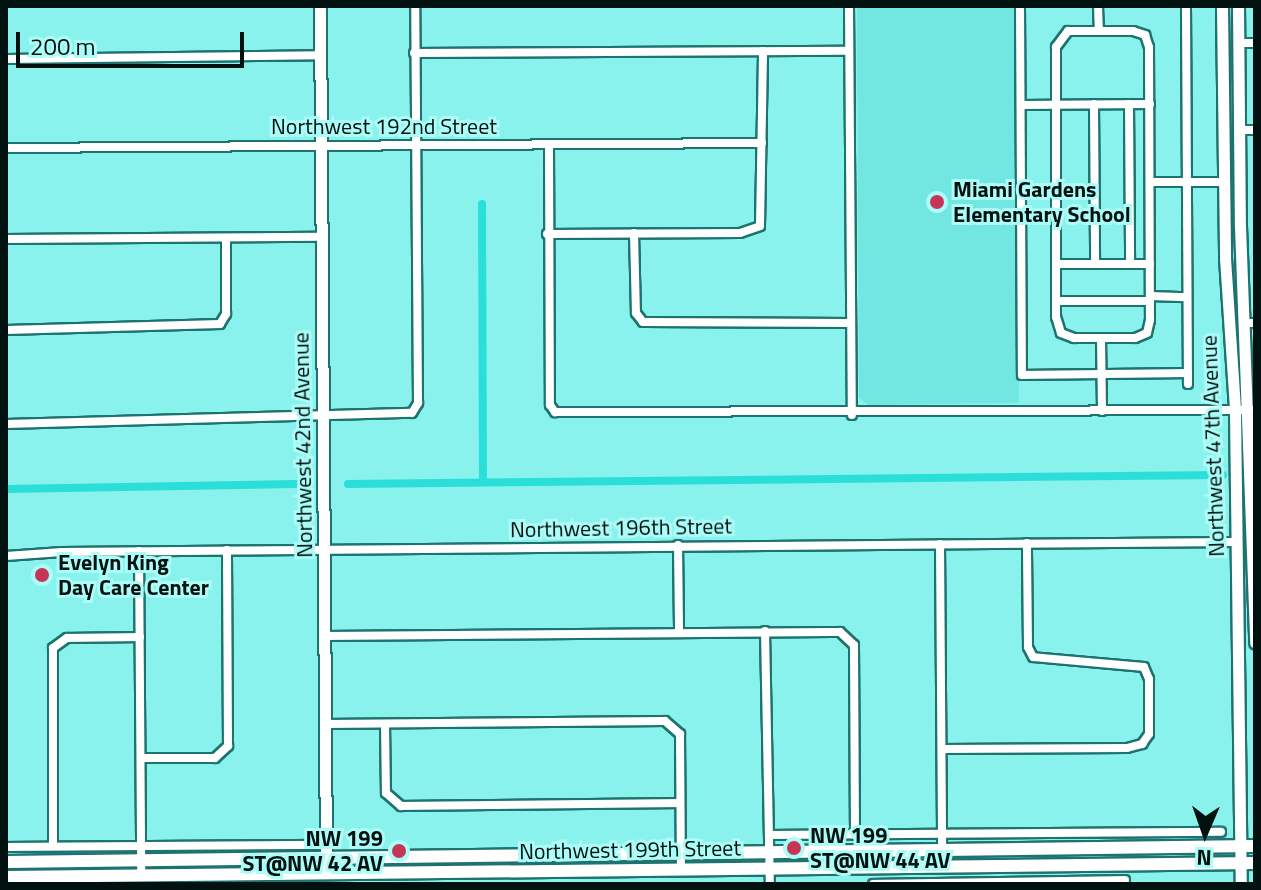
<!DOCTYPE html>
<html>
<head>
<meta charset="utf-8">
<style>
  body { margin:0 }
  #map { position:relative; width:1261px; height:890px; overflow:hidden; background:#8af2ed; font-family:"Titillium Web",sans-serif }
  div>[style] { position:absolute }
  .built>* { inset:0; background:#72e7e1 }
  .canal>* { height:8px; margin:-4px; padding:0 4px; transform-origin:4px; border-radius:4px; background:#2adfd9 }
  .roads { filter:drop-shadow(2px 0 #1d736f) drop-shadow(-2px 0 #1d736f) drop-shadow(0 2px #1d736f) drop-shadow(0 -2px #1d736f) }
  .street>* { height:8px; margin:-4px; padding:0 4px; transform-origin:4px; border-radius:4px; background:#fff }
  .secondary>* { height:11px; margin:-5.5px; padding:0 5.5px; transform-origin:5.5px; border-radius:5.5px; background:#fff }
  .primary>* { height:12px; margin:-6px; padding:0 6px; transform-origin:6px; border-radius:6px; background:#fff }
  .dots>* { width:22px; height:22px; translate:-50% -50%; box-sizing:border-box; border:4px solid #acfcf7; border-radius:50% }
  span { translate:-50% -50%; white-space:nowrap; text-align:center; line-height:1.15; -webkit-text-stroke:6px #acfcf7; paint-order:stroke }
  .street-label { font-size:22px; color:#001110 }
  .poi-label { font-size:22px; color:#001110; font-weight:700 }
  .left { translate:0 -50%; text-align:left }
  .right { translate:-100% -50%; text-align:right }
  .frame { position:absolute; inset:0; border:8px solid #001110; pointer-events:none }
  .north { position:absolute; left:1165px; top:794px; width:80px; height:80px; -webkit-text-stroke:6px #acfcf7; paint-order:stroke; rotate:182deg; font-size:22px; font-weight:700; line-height:32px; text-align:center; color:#001110 }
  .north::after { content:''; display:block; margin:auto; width:28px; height:36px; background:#001110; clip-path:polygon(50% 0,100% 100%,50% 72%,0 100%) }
  .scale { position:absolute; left:16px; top:32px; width:228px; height:36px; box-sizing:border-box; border:4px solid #001110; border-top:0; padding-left:10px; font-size:24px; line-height:28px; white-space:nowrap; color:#001110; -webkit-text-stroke:6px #acfcf7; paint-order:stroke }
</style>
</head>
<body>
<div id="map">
  <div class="built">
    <div style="clip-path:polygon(857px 6px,1015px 6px,1019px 403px,868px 405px,859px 398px)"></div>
  </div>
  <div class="canal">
    <div style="left:482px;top:204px;width:278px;rotate:89.8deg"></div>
    <div style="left:348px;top:484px;width:875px;rotate:-0.59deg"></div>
    <div style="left:6px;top:489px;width:290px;rotate:-1deg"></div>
  </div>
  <div class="roads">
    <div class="street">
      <div style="left:849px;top:6px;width:409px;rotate:89.6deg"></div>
      <div style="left:1020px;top:6px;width:369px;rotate:89.7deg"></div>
      <div style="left:1022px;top:375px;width:166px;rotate:-0.7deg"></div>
      <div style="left:1098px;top:6px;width:25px;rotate:88deg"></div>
      <div style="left:1186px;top:6px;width:378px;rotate:89.7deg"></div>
      <div style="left:1068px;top:31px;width:65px"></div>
      <div style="left:1133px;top:31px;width:13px;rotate:18deg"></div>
      <div style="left:1145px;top:35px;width:13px;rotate:72deg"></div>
      <div style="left:1149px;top:47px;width:273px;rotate:89.8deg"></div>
      <div style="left:1150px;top:320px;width:13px;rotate:103deg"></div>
      <div style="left:1147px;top:333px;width:13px;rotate:157deg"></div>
      <div style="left:1135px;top:338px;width:61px;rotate:180deg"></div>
      <div style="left:1074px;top:338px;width:14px;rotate:-159deg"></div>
      <div style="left:1061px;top:333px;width:17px;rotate:-107deg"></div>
      <div style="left:1056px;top:317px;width:270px;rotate:-90deg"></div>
      <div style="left:1056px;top:47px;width:20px;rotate:-53deg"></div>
      <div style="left:1238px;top:43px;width:17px"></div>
      <div style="left:414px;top:53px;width:435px;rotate:-0.3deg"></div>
      <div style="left:6px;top:59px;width:314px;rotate:-0.7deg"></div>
      <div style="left:1094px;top:104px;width:160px;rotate:89.6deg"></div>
      <div style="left:1129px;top:104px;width:160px;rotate:89.6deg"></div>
      <div style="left:1021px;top:105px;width:129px;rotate:-0.4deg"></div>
      <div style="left:1239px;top:130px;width:16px"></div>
      <div style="left:549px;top:145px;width:260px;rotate:89.8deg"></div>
      <div style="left:550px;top:405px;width:9px;rotate:54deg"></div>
      <div style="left:555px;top:412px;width:700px;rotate:-0.16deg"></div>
      <div style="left:6px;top:148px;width:756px;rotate:-0.38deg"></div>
      <div style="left:1150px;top:182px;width:73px"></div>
      <div style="left:634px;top:233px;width:80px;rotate:88.6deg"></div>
      <div style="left:636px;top:313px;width:11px;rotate:52deg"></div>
      <div style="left:643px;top:322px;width:207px;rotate:0.3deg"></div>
      <div style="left:547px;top:234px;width:193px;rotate:-0.3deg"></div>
      <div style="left:740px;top:233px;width:21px;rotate:-19deg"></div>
      <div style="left:760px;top:226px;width:175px;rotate:-89deg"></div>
      <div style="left:6px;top:239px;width:315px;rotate:-0.4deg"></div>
      <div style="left:1058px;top:264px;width:92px"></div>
      <div style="left:1150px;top:296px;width:37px;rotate:2deg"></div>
      <div style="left:1056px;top:301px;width:94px"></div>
      <div style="left:1245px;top:323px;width:10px"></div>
      <div style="left:6px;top:330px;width:214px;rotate:-1.6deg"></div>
      <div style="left:220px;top:324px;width:12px;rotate:-59deg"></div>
      <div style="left:226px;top:314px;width:76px;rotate:-90deg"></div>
      <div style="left:1101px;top:338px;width:73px;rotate:89.2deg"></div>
      <div style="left:6px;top:424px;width:406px;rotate:-1.6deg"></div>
      <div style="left:412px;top:413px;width:12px;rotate:-59deg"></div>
      <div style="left:418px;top:403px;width:397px;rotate:-90.4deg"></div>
      <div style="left:940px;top:544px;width:323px;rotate:89.6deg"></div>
      <div style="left:678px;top:545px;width:87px;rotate:89.3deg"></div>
      <div style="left:139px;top:551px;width:325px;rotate:89.6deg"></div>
      <div style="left:6px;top:556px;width:56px;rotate:-4.1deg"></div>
      <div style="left:62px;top:552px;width:1174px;rotate:-0.49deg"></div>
      <div style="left:765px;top:631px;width:253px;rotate:88.9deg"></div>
      <div style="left:324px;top:636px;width:516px;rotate:-0.44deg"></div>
      <div style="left:840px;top:632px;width:19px;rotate:43deg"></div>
      <div style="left:854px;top:645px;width:190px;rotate:89.7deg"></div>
      <div style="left:325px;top:724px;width:340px;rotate:-0.5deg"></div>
      <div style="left:665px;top:721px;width:20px;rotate:41deg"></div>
      <div style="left:680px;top:734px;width:135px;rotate:89.6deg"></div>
      <div style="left:385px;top:724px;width:69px;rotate:89.2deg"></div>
      <div style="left:386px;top:793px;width:20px;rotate:41deg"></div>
      <div style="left:401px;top:806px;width:279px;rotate:-0.6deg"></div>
      <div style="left:942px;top:749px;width:185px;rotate:-0.3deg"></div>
      <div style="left:1127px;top:748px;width:16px;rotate:-15deg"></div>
      <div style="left:1142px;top:744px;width:12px;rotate:-55deg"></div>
      <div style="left:1149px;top:734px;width:55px;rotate:-90deg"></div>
      <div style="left:1149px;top:679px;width:13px;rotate:-113deg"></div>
      <div style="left:1144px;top:667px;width:111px;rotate:-174.9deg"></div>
      <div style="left:1033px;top:657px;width:11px;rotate:-117deg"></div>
      <div style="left:1028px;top:647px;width:104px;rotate:-90.6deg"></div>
      <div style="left:141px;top:758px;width:74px"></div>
      <div style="left:215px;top:758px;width:18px;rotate:-43deg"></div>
      <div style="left:228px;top:746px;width:196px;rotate:-90.3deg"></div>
      <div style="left:769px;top:835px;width:452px;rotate:-0.4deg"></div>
      <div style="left:53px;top:846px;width:198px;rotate:-90deg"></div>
      <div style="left:53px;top:648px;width:17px;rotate:-36deg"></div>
      <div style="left:67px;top:638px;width:73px;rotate:-0.8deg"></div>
      <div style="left:6px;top:847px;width:321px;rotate:-0.4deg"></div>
      <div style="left:873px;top:884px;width:252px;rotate:-0.9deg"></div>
    </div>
    <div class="secondary">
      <div style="left:320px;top:6px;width:867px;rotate:89.6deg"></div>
      <div style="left:1222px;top:6px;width:252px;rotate:89.3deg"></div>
      <div style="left:1225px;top:258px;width:152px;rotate:86.2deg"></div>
      <div style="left:1235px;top:410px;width:474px;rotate:89.3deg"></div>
      <div style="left:1238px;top:6px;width:220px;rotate:89.5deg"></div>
      <div style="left:1240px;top:226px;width:417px;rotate:87.9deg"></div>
    </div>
    <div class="primary">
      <div style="left:6px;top:862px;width:1249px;rotate:-0.73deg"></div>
      <div style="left:6px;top:877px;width:1249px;rotate:-0.64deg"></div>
    </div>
  </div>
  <div class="dots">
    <div style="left:937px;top:202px;background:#c53558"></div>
    <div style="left:42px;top:575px;background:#c53558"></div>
    <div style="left:794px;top:848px;background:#c53558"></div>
    <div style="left:399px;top:851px;background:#c53558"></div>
  </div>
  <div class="street-label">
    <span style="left:384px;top:127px">Northwest 192nd Street</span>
    <span style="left:303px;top:445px;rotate:-91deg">Northwest 42nd Avenue</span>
    <span style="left:1213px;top:446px;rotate:-92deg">Northwest 47th Avenue</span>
    <span style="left:621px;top:528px;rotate:-1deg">Northwest 196th Street</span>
    <span style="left:630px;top:850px;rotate:-1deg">Northwest 199th Street</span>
  </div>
  <div class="poi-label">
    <span class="left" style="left:953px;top:202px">Miami Gardens<br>Elementary School</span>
    <span class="left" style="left:58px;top:575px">Evelyn King<br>Day Care Center</span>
    <span class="left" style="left:810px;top:848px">NW 199<br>ST@NW 44 AV</span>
    <span class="right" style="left:383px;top:851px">NW 199<br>ST@NW 42 AV</span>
  </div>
  <div class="frame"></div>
  <div class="north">N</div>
  <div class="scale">200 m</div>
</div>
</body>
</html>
